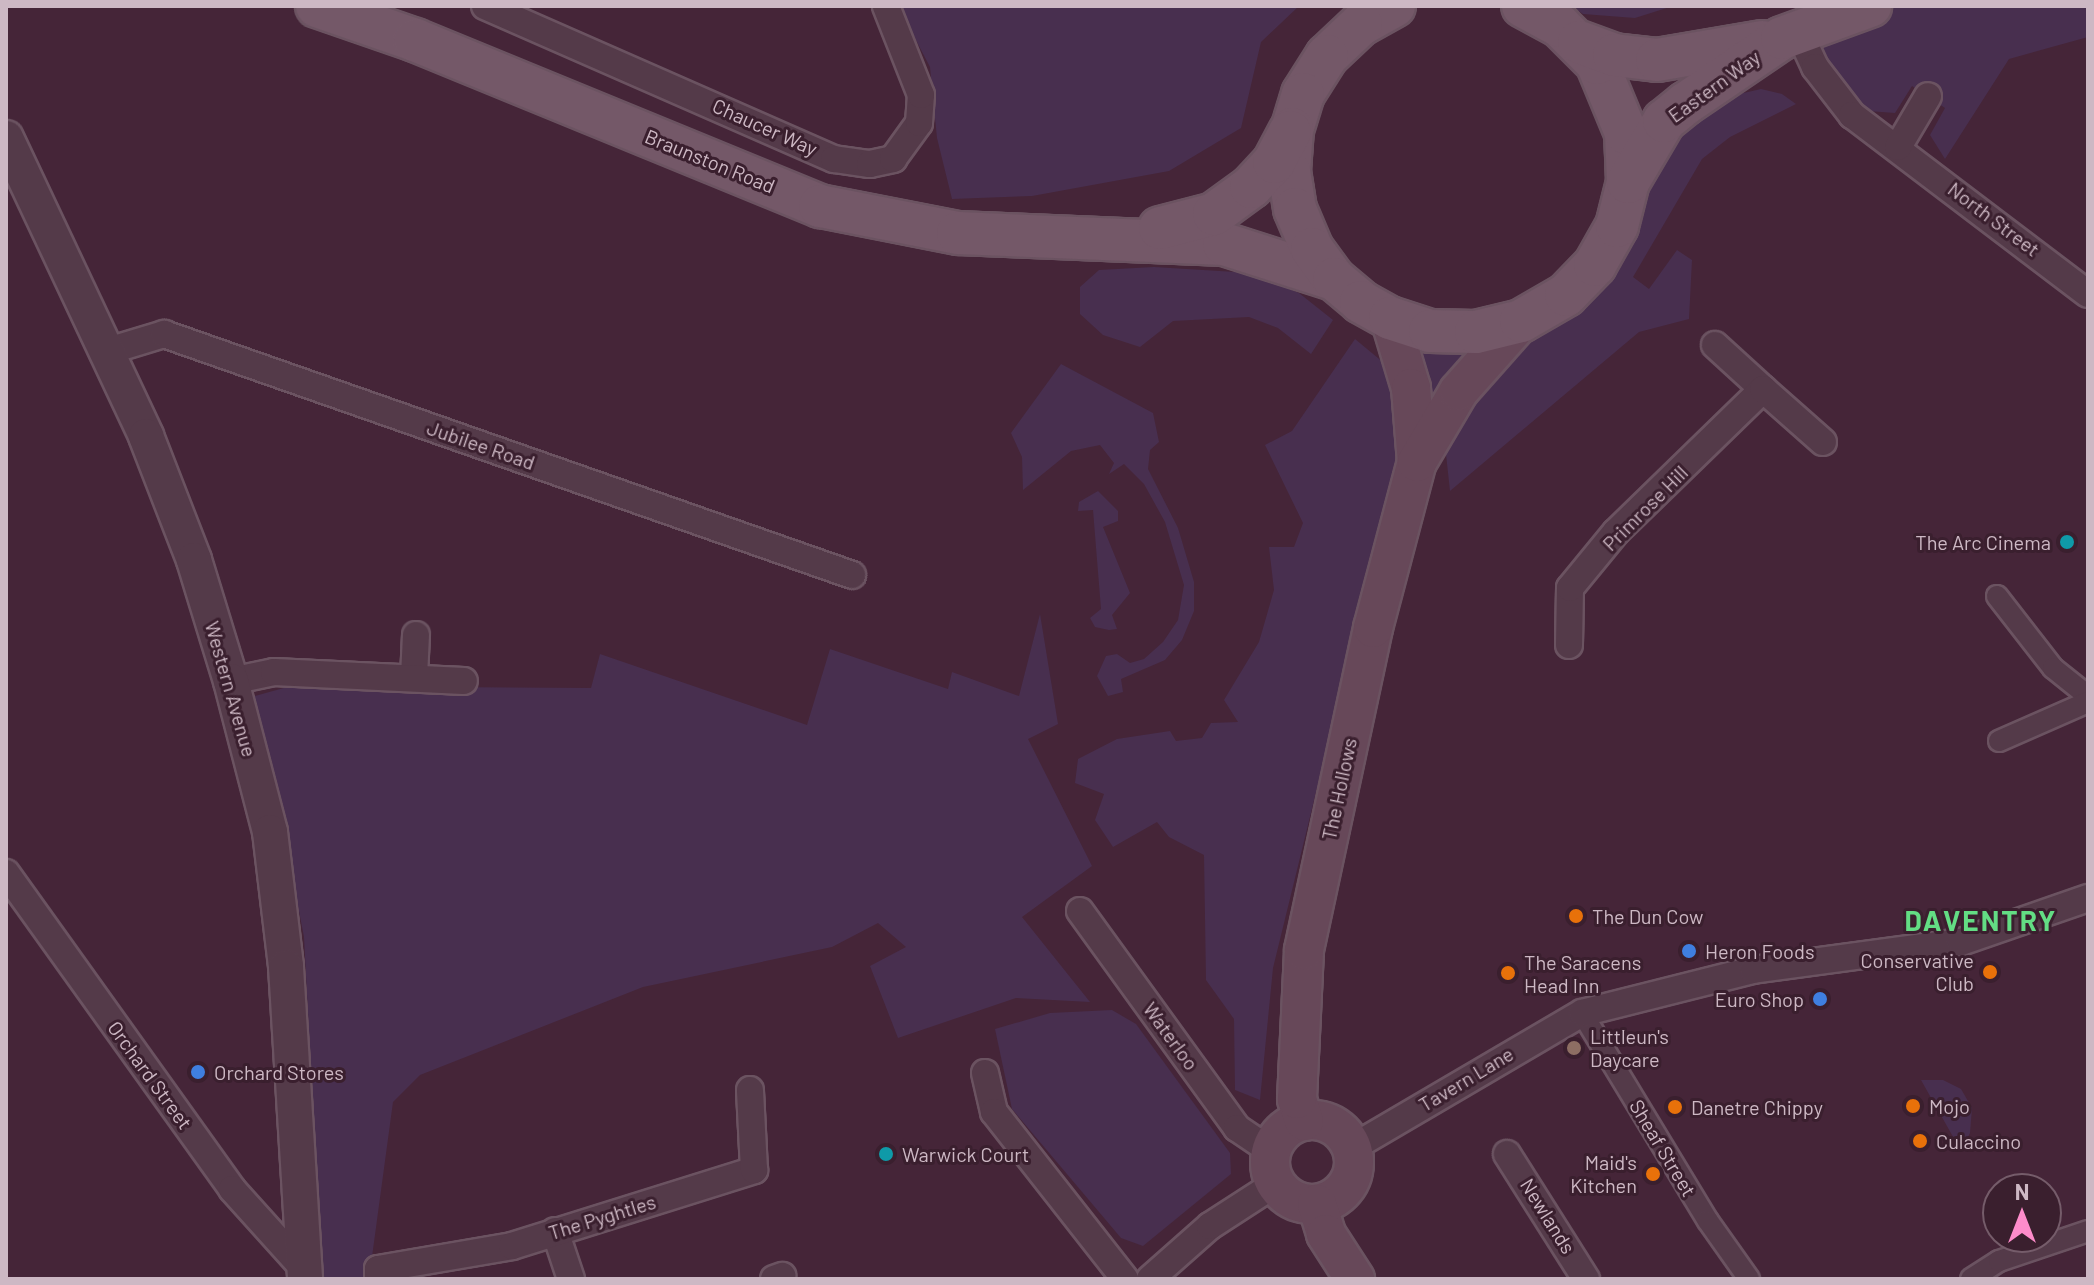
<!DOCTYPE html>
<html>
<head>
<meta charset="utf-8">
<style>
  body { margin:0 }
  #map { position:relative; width:2094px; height:1285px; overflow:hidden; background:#452538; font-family:Barlow,sans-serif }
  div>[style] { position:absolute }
  .green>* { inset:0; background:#482f4f }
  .roads { filter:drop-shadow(2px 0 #6b5361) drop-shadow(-2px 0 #6b5361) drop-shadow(0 2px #6b5361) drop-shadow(0 -2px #6b5361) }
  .pedestrian>* { height:20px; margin:-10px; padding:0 10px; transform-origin:10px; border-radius:10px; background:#543a49 }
  .minor>* { height:26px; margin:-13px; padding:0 13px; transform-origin:13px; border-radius:13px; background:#543a49 }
  .tertiary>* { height:34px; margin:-17px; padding:0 17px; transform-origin:17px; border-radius:17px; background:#543a49 }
  .secondary>* { height:38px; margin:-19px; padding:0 19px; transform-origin:19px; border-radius:19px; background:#674859 }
  .secondary>.ring { margin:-19px; padding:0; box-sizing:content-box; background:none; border:38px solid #674859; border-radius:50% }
  .primary>* { height:42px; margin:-21px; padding:0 21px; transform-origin:21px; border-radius:21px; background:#745868 }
  .dots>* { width:22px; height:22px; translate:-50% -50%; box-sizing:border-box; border:4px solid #3a1f2e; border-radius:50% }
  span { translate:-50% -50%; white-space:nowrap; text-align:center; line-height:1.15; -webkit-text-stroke:6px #3a1f2e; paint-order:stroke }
  .street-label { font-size:20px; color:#cdb8c4 }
  .poi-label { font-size:20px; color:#cdb8c4 }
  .right { translate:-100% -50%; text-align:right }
  .left { translate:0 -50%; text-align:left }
  .district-label { font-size:28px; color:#63dd84; font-weight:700; letter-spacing:2px }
  .frame { position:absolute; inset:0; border:8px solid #cdb8c4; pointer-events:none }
  .north { position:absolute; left:1982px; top:1173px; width:80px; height:80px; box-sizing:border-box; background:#3a1f2e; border:2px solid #755c6a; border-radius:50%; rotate:0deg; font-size:22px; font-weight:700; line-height:32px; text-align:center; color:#cdb8c4 }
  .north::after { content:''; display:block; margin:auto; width:28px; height:36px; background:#fe8ccb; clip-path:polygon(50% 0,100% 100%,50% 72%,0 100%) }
</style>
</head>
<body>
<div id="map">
  <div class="green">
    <div style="clip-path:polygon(898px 6px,1299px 6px,1261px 42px,1241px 128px,1169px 171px,1032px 196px,952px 199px,937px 138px,930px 67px)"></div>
    <div style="clip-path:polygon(1571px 6px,1673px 6px,1635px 18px,1583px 14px)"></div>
    <div style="clip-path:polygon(1897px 6px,2088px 6px,2088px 37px,2009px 59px,1945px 159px,1930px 135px,1945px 108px,1912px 86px,1895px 113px,1868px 111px,1821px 55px,1824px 38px,1839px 25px)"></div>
    <div style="clip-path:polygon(1761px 89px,1782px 94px,1796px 104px,1730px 137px,1702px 159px,1633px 277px,1649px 289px,1677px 250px,1692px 260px,1689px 319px,1639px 332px,1450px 491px,1446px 454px,1465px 416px,1540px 328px,1660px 140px,1726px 97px)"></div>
    <div style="clip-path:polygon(1154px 267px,1252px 273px,1299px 293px,1333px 320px,1311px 354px,1278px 328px,1249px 317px,1173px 321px,1140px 347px,1103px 335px,1080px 314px,1080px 287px,1099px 270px)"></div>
    <div style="clip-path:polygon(1355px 339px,1384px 363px,1396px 398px,1400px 449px,1273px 968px,1260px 1100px,1235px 1090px,1234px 1019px,1206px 980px,1204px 855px,1169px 837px,1157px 822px,1113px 847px,1095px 820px,1104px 794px,1075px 783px,1078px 759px,1117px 739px,1170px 731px,1176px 741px,1202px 738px,1211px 723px,1238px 722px,1224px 700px,1259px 642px,1274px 590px,1269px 547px,1294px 547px,1303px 523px,1265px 445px,1292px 431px)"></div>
    <div style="clip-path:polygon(1413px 342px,1477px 345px,1430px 408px,1424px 361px)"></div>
    <div style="clip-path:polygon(1061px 364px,1153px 413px,1159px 442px,1150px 450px,1148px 469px,1178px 528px,1194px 582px,1194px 611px,1182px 640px,1165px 660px,1121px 679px,1123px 692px,1108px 696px,1097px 676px,1106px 656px,1117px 654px,1130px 663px,1144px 659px,1163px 642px,1178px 620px,1184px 585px,1165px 522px,1144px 484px,1124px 464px,1109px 474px,1114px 463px,1100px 445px,1071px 451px,1023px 490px,1022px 457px,1011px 433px)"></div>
    <div style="clip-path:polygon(1098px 491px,1118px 511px,1118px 521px,1103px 527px,1130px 593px,1112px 615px,1117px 629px,1109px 630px,1095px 627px,1090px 618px,1101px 609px,1093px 510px,1078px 511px,1079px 502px)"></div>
    <div style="clip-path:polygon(1040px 614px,1058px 724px,1028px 739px,1092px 866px,1022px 917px,1090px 1002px,1016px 998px,898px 1038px,870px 966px,906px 947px,878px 923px,832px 947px,643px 987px,420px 1075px,393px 1102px,369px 1279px,322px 1279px,304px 937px,283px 828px,244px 699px,291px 686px,591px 688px,600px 654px,807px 725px,830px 649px,948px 689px,952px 672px,1019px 696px)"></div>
    <div style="clip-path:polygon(1112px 1010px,1136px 1024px,1230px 1153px,1231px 1174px,1143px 1246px,1121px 1238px,1012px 1109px,995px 1029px,1050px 1013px)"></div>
    <div style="clip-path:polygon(1921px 1080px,1943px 1080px,1961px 1089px,1972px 1108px,1970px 1133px,1961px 1151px)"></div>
  </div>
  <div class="roads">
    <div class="pedestrian">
      <div style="left:1997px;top:596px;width:91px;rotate:52.1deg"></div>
      <div style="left:2053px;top:668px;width:45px;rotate:38.7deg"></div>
      <div style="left:1999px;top:741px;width:97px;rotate:-23.7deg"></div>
      <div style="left:1582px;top:1013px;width:243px;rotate:58.8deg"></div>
      <div style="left:1708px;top:1221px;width:71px;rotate:54.7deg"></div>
      <div style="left:1971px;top:1279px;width:33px;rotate:-33deg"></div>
      <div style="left:1999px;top:1261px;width:94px;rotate:-18.6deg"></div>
    </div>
    <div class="minor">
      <div style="left:485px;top:6px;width:381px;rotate:23.7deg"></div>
      <div style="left:834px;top:159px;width:36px;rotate:8deg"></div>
      <div style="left:870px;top:164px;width:24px;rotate:-12deg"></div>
      <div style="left:893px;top:159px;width:44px;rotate:-54.2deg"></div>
      <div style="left:919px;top:123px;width:28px;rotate:-86deg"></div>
      <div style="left:921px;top:95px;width:96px;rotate:-111.5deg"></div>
      <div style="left:1798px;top:30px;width:41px;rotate:65.3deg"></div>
      <div style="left:1815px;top:67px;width:61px;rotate:52.4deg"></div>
      <div style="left:1852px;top:115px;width:296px;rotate:37.2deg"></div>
      <div style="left:1898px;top:147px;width:59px;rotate:-59.5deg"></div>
      <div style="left:1715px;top:345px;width:65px;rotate:42.5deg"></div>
      <div style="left:108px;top:351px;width:59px;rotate:-16.9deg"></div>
      <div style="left:164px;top:334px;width:729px;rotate:19.3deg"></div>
      <div style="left:1569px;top:645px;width:57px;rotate:-89deg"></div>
      <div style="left:1570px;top:588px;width:72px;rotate:-50.6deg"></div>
      <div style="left:1616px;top:532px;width:205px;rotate:-44.2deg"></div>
      <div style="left:1763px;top:389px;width:80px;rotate:41.5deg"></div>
      <div style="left:414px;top:677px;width:42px;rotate:-87.3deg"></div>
      <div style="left:231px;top:681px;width:44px;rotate:-11.8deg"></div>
      <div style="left:274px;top:672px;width:190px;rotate:2.7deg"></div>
      <div style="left:6px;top:873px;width:388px;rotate:54.4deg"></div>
      <div style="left:232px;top:1189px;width:108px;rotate:48deg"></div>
      <div style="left:1080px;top:911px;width:268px;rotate:54.1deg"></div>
      <div style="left:1237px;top:1128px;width:41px;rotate:34.1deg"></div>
      <div style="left:985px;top:1073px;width:40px;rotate:77deg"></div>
      <div style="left:994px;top:1112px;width:212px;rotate:51.9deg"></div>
      <div style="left:1352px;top:1148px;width:267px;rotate:-30.4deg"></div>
      <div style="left:1582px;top:1013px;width:176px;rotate:-14.1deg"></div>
      <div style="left:1753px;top:970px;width:210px;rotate:-7.7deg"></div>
      <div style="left:1961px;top:942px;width:134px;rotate:-19.1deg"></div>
      <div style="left:1507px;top:1154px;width:148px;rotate:57.7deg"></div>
      <div style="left:555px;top:1231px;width:51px;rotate:71.6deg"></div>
      <div style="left:378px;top:1279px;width:10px;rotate:-90deg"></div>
      <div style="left:378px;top:1269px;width:136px;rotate:-9.7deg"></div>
      <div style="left:512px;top:1246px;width:254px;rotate:-17.4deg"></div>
      <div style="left:754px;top:1170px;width:80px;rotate:-92.9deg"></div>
      <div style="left:774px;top:1279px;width:9px;rotate:-21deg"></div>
      <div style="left:1150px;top:1279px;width:80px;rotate:-41.5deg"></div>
      <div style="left:1210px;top:1226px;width:77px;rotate:-32.9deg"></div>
    </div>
    <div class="tertiary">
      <div style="left:6px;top:138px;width:329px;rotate:64.8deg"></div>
      <div style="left:146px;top:436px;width:133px;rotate:68.8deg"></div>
      <div style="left:194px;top:560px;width:127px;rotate:73deg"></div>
      <div style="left:231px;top:681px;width:156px;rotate:75.5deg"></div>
      <div style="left:270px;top:832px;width:136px;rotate:83.2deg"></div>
      <div style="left:286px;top:967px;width:313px;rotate:86.5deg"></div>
    </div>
    <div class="secondary">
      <div style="left:1390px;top:318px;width:73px;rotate:73.3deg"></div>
      <div style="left:1411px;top:388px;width:74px;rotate:85.4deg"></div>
      <div class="ring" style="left:1270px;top:1120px;width:46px;height:46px"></div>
      <div style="left:1304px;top:1121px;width:23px;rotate:-108deg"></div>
      <div style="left:1297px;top:1099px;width:149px;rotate:-87.3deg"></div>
      <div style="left:1304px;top:950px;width:329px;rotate:-77.9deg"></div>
      <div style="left:1373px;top:628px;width:172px;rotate:-75.2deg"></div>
      <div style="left:1417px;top:462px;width:82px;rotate:-59.4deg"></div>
      <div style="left:1459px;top:391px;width:94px;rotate:-48.5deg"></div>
      <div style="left:1317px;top:1204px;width:31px;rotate:73deg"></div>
      <div style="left:1326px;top:1234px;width:54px;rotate:57.2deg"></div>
    </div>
    <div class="primary">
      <div style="left:317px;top:6px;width:104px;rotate:19.1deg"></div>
      <div style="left:415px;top:40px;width:438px;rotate:22.3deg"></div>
      <div style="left:820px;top:206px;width:141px;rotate:11.1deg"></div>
      <div style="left:958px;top:233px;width:266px;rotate:2.4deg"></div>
      <div style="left:1224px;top:244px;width:115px;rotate:17.7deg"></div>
      <div style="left:1394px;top:6px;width:38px;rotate:151deg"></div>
      <div style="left:1361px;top:24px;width:47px;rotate:136.7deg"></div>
      <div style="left:1327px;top:56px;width:45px;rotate:122.3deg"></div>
      <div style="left:1303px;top:94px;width:37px;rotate:107deg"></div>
      <div style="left:1292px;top:129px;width:42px;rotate:94.1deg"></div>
      <div style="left:1289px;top:171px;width:38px;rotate:81deg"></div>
      <div style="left:1295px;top:209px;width:43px;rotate:67deg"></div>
      <div style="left:1312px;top:249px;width:37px;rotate:54deg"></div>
      <div style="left:1334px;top:279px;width:35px;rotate:40deg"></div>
      <div style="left:1361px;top:302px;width:33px;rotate:29deg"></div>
      <div style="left:1390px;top:318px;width:42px;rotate:18deg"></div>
      <div style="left:1430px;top:331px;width:46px;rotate:1.2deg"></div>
      <div style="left:1476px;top:332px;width:46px;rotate:-13.7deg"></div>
      <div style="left:1521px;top:321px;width:52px;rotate:-30deg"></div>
      <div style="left:1566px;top:295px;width:42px;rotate:-46deg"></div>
      <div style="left:1595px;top:265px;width:45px;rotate:-60.6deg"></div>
      <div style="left:1617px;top:226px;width:45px;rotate:-76deg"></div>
      <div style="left:1628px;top:182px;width:49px;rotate:-92.3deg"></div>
      <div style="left:1626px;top:133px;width:76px;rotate:-112.5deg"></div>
      <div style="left:1597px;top:63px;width:52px;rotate:-135deg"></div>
      <div style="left:1560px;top:26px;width:42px;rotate:-151.6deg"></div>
      <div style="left:1579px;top:42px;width:37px;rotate:20deg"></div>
      <div style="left:1614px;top:55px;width:43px;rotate:6.6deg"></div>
      <div style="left:1657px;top:60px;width:107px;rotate:-9.7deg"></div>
      <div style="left:1628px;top:182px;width:71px;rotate:-59.5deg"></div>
      <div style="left:1664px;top:121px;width:27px;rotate:-39deg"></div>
      <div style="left:1685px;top:104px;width:117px;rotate:-34.2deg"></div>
      <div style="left:1782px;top:38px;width:94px;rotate:-20deg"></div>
      <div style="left:1160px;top:228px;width:56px;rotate:-14.5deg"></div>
      <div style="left:1214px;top:214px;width:46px;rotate:-36.1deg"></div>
      <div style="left:1251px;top:187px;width:34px;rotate:-47deg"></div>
      <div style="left:1274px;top:162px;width:34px;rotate:-62deg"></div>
    </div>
  </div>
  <div class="dots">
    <div style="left:2067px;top:542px;background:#0f9aa8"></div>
    <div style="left:1576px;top:916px;background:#e8710a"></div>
    <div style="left:1689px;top:951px;background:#3f7fe0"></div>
    <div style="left:1990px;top:972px;background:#e8710a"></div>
    <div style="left:1508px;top:973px;background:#e8710a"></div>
    <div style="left:1820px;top:999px;background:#3f7fe0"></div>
    <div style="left:1574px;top:1048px;background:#8d6e63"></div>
    <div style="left:198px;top:1072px;background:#3f7fe0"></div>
    <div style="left:1913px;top:1106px;background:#e8710a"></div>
    <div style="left:1675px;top:1107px;background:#e8710a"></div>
    <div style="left:1920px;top:1141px;background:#e8710a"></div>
    <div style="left:886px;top:1154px;background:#0f9aa8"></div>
    <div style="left:1653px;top:1174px;background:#e8710a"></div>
  </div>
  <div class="street-label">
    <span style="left:1714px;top:86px;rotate:-36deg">Eastern Way</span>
    <span style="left:765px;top:127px;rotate:24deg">Chaucer Way</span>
    <span style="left:710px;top:161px;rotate:22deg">Braunston Road</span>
    <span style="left:1994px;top:219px;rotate:37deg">North Street</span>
    <span style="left:481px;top:445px;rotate:19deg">Jubilee Road</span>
    <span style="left:1645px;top:508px;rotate:-45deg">Primrose Hill</span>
    <span style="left:231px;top:689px;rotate:74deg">Western Avenue</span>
    <span style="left:1339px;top:789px;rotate:-78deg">The Hollows</span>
    <span style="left:1171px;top:1036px;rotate:54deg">Waterloo</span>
    <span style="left:150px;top:1075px;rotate:54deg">Orchard Street</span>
    <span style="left:1466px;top:1079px;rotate:-31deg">Tavern Lane</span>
    <span style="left:1663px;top:1148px;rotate:59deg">Sheaf Street</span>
    <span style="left:1548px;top:1216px;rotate:58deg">Newlands</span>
    <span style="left:602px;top:1217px;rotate:-17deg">The Pyghtles</span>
  </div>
  <div class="poi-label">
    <span class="right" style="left:2051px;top:542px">The Arc Cinema</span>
    <span class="left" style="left:1592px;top:916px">The Dun Cow</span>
    <span class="left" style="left:1705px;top:951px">Heron Foods</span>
    <span class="right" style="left:1974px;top:972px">Conservative<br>Club</span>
    <span class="left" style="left:1524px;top:974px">The Saracens<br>Head Inn</span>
    <span class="right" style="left:1804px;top:999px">Euro Shop</span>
    <span class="left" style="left:1590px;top:1048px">Littleun's<br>Daycare</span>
    <span class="left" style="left:214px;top:1072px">Orchard Stores</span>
    <span class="left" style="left:1929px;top:1106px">Mojo</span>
    <span class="left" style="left:1691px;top:1107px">Danetre Chippy</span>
    <span class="left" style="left:1936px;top:1141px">Culaccino</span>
    <span class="left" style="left:902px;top:1154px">Warwick Court</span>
    <span class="right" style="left:1637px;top:1174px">Maid's<br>Kitchen</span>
  </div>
  <div class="district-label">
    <span style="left:1981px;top:920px">DAVENTRY</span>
  </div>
  <div class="frame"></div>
  <div class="north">N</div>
</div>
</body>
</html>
